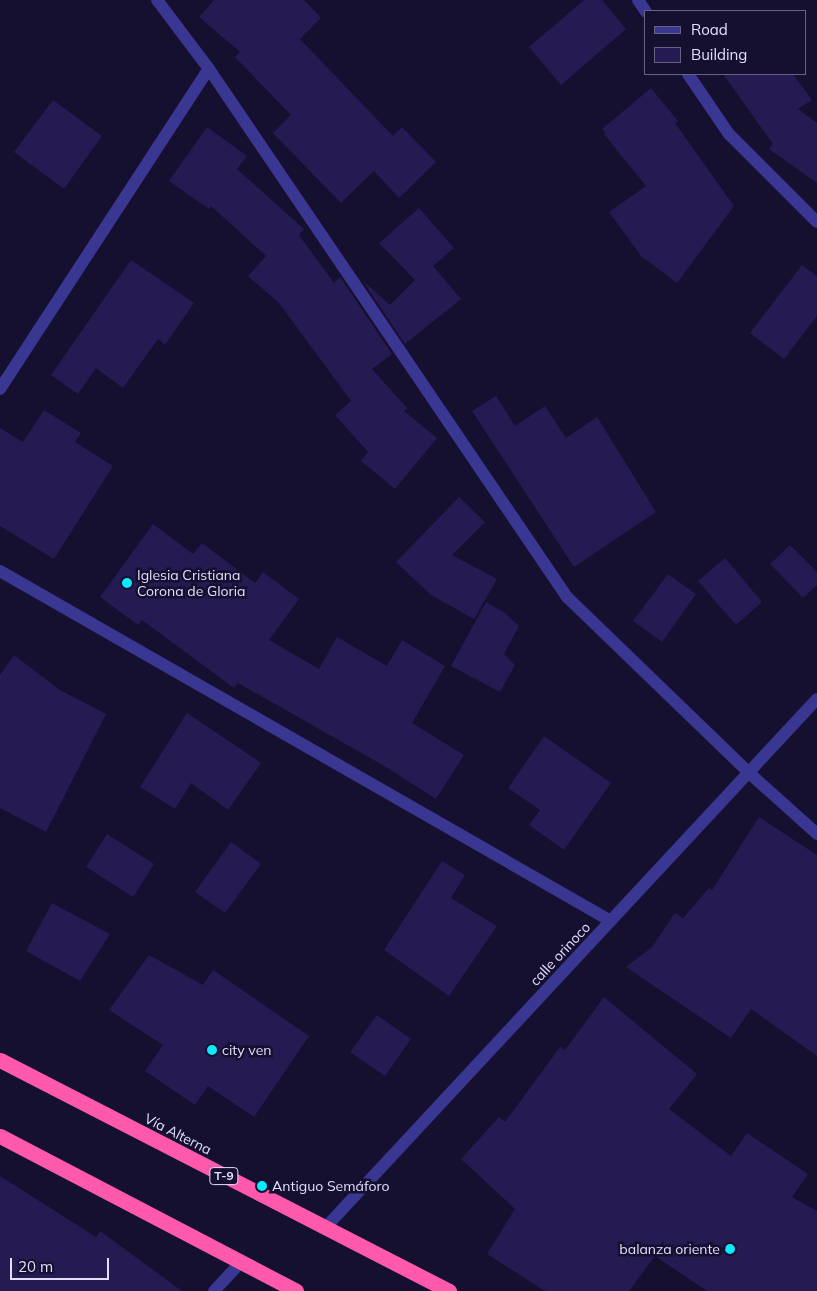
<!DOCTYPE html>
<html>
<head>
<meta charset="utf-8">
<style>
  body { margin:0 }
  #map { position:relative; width:817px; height:1291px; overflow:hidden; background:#15102f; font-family:Mulish,sans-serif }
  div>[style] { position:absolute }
  .building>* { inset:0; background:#251a52 }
  .street>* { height:12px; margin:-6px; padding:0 6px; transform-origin:6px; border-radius:6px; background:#3a3792 }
  .highway>* { height:15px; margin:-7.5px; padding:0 7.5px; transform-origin:7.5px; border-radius:7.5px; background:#ff59ab }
  .dots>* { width:14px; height:14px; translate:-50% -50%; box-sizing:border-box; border:2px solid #15102f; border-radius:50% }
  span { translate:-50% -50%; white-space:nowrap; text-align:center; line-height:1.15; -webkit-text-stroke:5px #15102f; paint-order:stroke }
  .shield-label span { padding:1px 4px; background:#15102f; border:1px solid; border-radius:4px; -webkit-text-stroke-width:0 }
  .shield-label { font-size:12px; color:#e1deff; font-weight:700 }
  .poi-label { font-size:14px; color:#e1deff }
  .left { translate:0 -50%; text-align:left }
  .right { translate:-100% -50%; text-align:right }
  .street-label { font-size:14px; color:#e1deff }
  .legend { position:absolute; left:644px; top:10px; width:162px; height:65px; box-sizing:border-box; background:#15102f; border:1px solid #676282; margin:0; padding:6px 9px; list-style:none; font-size:15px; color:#e1deff }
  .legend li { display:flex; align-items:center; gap:10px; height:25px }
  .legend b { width:25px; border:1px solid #676282 }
  .scale { position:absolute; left:10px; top:1258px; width:99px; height:22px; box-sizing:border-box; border:2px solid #e1deff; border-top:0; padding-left:6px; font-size:15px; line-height:18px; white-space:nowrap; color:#e1deff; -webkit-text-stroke:4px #15102f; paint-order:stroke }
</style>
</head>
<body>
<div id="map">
  <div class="building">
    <div style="clip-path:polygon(214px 0,304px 0,321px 18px,300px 39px,393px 136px,402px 127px,436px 162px,399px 198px,374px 171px,341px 203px,273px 133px,291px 115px,235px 57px,240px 52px,199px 17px)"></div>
    <div style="clip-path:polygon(584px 0,602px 0,626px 29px,561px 85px,529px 47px)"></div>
    <div style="clip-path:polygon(723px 74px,793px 74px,812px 100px,798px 109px,817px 123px,817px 183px,769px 149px,773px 144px)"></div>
    <div style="clip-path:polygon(651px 88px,678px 121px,675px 123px,734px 206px,677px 283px,641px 256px,609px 212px,646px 186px,604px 134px,605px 132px,602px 129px)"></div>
    <div style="clip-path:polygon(53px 100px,102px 136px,64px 189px,14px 152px)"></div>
    <div style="clip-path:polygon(207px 127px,247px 156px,237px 169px,304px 229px,299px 235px,334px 283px,340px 277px,392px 354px,372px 369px,407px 408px,404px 411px,437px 438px,395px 489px,361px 461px,368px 452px,335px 415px,351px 401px,279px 303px,248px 276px,266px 256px,211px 206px,209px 209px,169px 181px)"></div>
    <div style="clip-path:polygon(419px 208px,454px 248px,433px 266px,461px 299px,405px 344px,362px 280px,390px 305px,415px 280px,379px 243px)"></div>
    <div style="clip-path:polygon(131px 260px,194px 303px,165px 345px,158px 339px,123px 388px,96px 368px,78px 394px,51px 375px)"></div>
    <div style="clip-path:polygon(802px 265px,817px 276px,817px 316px,784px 359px,750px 333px)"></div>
    <div style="clip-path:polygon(496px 396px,515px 426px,545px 406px,566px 438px,597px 417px,656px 512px,574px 567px,472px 411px)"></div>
    <div style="clip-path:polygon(44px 410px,81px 433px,75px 442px,113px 466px,54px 559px,0 526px,0 428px,23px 442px)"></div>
    <div style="clip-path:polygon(459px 497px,485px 522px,452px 555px,497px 579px,474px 619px,431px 595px,396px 562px)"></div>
    <div style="clip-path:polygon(153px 524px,193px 554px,202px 543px,255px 583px,263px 572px,299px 599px,269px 640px,319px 669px,337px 637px,387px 666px,402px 640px,445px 666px,412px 723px,464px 755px,436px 799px,386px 767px,238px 683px,234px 688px,142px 620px,138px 625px,100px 597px)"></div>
    <div style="clip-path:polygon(790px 545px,817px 572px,817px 585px,803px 598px,770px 564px)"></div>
    <div style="clip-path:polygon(725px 558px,762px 602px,736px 625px,698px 581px)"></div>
    <div style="clip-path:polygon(668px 574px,696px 594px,662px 642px,633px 621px)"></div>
    <div style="clip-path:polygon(486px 602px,505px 613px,519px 626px,504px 654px,515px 665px,500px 692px,451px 666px)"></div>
    <div style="clip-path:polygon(14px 655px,60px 690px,106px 714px,46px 832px,0 808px,0 675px)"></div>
    <div style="clip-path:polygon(187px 713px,261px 763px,228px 810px,191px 783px,175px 809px,140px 787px)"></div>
    <div style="clip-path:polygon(544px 736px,611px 783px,564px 850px,529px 825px,540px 810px,508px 788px)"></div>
    <div style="clip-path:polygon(759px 817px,817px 855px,817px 1056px,751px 1009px,731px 1038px,626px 967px,652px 947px,675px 913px,683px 918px,709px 888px,712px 890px)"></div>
    <div style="clip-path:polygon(107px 834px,154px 864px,133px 897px,86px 867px)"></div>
    <div style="clip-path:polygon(231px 842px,261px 864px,225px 913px,195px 892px)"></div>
    <div style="clip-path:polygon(442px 861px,465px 875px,451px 898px,497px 926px,449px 996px,384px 950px)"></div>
    <div style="clip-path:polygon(52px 903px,110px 934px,80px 981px,26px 951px)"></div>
    <div style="clip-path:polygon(149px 955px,203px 985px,213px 970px,309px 1036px,254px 1117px,208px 1086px,195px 1105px,145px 1071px,163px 1045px,109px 1010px)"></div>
    <div style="clip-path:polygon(604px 997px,697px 1074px,669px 1109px,731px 1156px,747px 1133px,808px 1174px,792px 1197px,817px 1211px,817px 1291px,707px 1291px,655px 1256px,629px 1291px,545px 1291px,487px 1254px,515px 1209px,461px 1159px,499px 1117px,505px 1122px,560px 1047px,565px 1050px)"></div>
    <div style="clip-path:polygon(377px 1015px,411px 1039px,385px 1076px,350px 1052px)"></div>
    <div style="clip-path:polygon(0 1176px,96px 1237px,100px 1231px,182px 1291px,0 1291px)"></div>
  </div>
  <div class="street">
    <div style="left:157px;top:0;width:86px;rotate:53deg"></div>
    <div style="left:209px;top:69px;width:638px;rotate:55.86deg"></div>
    <div style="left:567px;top:597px;width:252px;rotate:44deg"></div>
    <div style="left:748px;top:772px;width:93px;rotate:41.9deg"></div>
    <div style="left:638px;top:0;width:14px;rotate:56deg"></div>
    <div style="left:688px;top:74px;width:73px;rotate:55.7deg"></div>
    <div style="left:729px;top:134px;width:124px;rotate:45deg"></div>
    <div style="left:0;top:389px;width:382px;rotate:-56.9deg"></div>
    <div style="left:0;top:571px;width:704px;rotate:29.81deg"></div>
    <div style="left:325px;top:1228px;width:722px;rotate:-47.08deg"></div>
    <div style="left:214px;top:1291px;width:40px;rotate:-47deg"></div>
  </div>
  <div class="highway">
    <div style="left:0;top:1060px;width:505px;rotate:27.22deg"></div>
    <div style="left:0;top:1136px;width:334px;rotate:27.6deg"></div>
  </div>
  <div class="dots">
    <div style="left:127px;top:583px;background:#0aeaff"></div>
    <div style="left:212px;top:1050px;background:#0aeaff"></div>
    <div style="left:262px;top:1186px;background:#0aeaff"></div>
    <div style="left:730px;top:1249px;background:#0aeaff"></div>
  </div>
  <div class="shield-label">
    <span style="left:224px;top:1176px">T-9</span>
  </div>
  <div class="poi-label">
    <span class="left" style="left:137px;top:583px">Iglesia Cristiana<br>Corona de Gloria</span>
    <span class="left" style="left:222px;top:1050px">city ven</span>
    <span class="left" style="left:272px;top:1186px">Antiguo Semáforo</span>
    <span class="right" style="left:720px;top:1249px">balanza oriente</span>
  </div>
  <div class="street-label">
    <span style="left:560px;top:954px;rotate:-47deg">calle orinoco</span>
    <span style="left:178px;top:1134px;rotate:27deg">Vía Alterna</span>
  </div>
  <ul class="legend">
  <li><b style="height:6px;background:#3a3792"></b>Road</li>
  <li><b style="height:14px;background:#251a52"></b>Building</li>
  </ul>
  <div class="scale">20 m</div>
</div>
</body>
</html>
